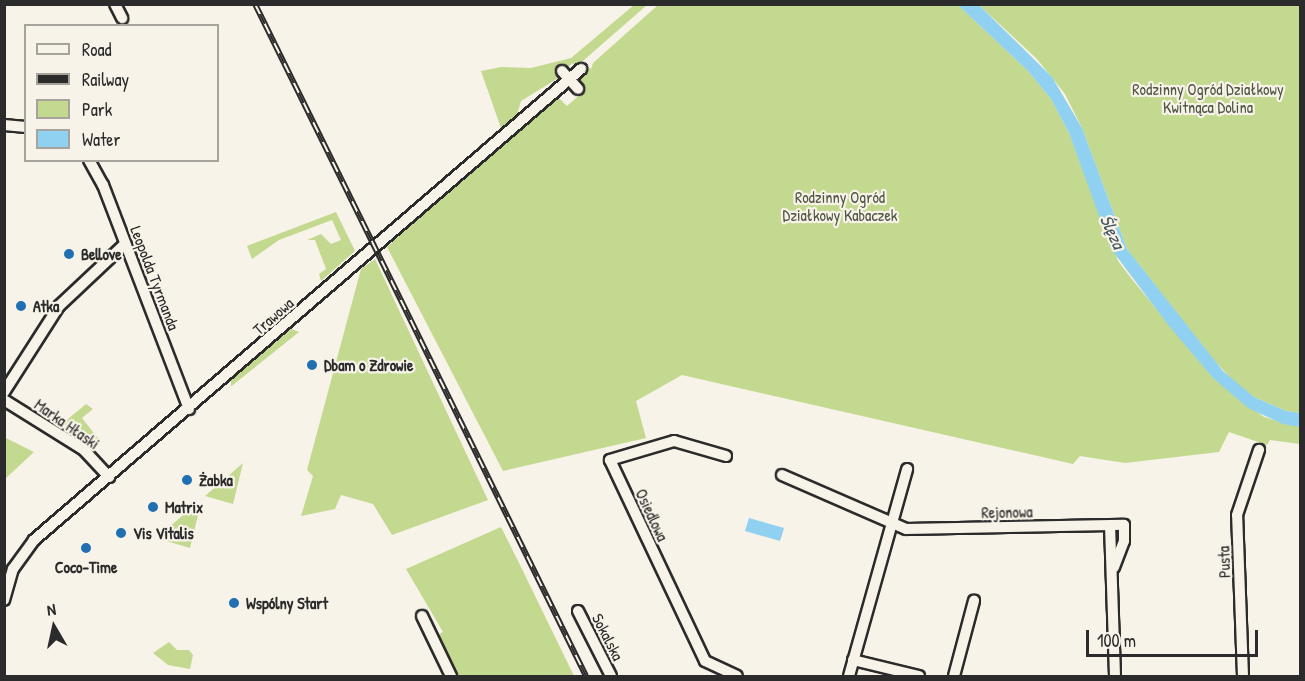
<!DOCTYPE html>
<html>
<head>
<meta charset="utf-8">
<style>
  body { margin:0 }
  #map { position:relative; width:1305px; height:681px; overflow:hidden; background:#f7f3e8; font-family:"Patrick Hand",sans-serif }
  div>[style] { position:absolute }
  .green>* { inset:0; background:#c3d98f }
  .water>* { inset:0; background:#90d1f1 }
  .roads { filter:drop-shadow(2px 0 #2b2b2b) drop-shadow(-2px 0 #2b2b2b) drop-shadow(0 2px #2b2b2b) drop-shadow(0 -2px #2b2b2b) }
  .minor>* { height:10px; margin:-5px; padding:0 5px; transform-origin:5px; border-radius:5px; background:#f7f3e8 }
  .rail>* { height:6px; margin-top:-3px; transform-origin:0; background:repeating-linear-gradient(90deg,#f7f3e8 0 11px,#2b2b2b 0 22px); box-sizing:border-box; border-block:2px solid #2b2b2b }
  .dots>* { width:16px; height:16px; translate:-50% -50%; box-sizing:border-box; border:3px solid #f7f3e8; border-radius:50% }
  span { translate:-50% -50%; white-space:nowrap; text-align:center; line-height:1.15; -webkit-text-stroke:4.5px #f7f3e8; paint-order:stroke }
  .park-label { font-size:16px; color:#515644 }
  .poi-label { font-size:16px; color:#2b2b2b; font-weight:700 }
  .left { translate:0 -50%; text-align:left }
  .street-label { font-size:16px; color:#2b2b2b }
  .water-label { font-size:18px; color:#44545c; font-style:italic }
  .frame { position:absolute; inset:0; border:6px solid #2b2b2b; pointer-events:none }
  .legend { position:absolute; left:24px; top:24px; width:195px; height:138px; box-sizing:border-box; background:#f7f3e8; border:2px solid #a5a39c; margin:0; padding:8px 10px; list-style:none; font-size:18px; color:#2b2b2b }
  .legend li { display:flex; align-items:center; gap:12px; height:30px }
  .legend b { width:30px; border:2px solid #a5a39c }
  .north { position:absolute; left:24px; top:597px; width:60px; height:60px; -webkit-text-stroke:4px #f7f3e8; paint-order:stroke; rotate:351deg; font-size:16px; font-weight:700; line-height:24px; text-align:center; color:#2b2b2b }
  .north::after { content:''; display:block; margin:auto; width:21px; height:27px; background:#2b2b2b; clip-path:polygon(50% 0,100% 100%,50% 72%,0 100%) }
  .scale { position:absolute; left:1086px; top:630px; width:172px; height:27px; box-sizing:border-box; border:3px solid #2b2b2b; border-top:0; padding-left:8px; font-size:18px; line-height:21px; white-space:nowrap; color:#2b2b2b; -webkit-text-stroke:4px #f7f3e8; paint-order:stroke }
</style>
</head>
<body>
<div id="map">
  <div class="green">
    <div style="clip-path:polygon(634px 5px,647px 5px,576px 67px,572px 63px,560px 77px,521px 101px,516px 118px,502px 131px,481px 71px,501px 67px,531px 68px,571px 58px)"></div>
    <div style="clip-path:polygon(658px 5px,958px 5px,1029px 72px,1051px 99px,1069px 133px,1118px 261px,1131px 278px,1213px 378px,1264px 417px,1300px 427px,1300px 444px,1270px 440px,1267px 445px,1229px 432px,1219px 452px,1125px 463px,1080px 456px,1073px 464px,682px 375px,636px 401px,646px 438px,503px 471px,387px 247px,556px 95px,567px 106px,584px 91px,576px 82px,578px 76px,588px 67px,591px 69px,593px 63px)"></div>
    <div style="clip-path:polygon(979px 5px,1300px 5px,1300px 413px,1286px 411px,1254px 397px,1236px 384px,1212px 358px,1127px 249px,1082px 128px,1065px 94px,1037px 59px)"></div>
    <div style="clip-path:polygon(336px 212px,355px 251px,321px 281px,319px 274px,326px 269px,315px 240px,307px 240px,321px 234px,331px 244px,341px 240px,332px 220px,279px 240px,252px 259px,247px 246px)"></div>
    <div style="clip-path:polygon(375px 259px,488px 500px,392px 535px,373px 504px,341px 495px,335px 509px,301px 516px,313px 476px,307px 470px,361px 269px)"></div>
    <div style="clip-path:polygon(291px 329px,299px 332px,224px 392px,231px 386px,231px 380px)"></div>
    <div style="clip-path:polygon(86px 404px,93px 409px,82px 418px,101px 442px,96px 445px,62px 424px)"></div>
    <div style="clip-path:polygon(4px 437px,34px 452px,5px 479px,4px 479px)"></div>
    <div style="clip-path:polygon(243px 463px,233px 504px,205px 496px)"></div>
    <div style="clip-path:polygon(197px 503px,200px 507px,190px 548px,163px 540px,167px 529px)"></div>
    <div style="clip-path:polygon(501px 527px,522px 569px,574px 676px,459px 676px,438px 635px,443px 632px,406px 569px)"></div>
    <div style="clip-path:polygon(169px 642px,177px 650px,189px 650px,193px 655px,190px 669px,168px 665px,153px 653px)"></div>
  </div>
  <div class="water">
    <div style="clip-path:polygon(958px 5px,979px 5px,1052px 77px,1082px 128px,1127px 249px,1223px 371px,1254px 397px,1286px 411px,1300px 413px,1300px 427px,1283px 424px,1248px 408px,1213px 378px,1169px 326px,1111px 249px,1069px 133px,1051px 99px,1029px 72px)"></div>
    <div style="clip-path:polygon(749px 518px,784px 528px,780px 541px,745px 531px)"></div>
  </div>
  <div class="roads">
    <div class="minor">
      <div style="left:115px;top:4px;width:16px;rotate:63deg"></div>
      <div style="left:562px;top:71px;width:24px;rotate:48deg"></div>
      <div style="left:4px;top:125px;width:22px;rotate:5deg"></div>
      <div style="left:89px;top:160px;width:29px;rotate:61deg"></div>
      <div style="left:103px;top:185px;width:240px;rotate:69deg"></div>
      <div style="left:4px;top:392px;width:102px;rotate:-57.4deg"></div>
      <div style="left:59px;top:306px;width:91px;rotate:-43.2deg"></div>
      <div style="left:4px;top:400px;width:94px;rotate:32deg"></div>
      <div style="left:84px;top:450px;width:37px;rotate:47deg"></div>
      <div style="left:726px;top:456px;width:54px;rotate:-163.9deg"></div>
      <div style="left:674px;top:441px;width:67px;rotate:163.5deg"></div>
      <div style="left:610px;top:460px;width:222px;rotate:64.7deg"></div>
      <div style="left:705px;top:661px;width:35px;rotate:25deg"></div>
      <div style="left:782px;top:475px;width:135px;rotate:23.5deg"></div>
      <div style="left:906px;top:529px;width:218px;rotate:-1.1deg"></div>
      <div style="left:1124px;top:525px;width:16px;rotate:90deg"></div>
      <div style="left:1124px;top:541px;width:28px;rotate:111deg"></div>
      <div style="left:1110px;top:525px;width:151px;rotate:88.1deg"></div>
      <div style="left:4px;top:600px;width:32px;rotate:-74deg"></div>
      <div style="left:13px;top:569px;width:36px;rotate:-54deg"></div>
      <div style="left:34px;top:540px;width:722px;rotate:-40.73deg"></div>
      <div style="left:578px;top:611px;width:73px;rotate:63.1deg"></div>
      <div style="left:422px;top:616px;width:67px;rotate:64.2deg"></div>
      <div style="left:853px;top:660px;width:68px;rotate:13.6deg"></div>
      <div style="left:849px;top:676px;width:215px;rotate:-74.3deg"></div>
      <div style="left:954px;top:676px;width:78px;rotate:-75.1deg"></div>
      <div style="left:1243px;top:676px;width:161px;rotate:-92.1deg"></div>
      <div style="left:1237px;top:515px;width:69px;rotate:-71.3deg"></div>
    </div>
  </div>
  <div class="rail">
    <div style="left:255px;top:4px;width:749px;rotate:63.78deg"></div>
  </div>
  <div class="dots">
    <div style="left:69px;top:254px;background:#1f6fb2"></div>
    <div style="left:21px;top:306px;background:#1f6fb2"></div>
    <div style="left:312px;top:365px;background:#1f6fb2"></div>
    <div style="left:187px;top:480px;background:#1f6fb2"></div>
    <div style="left:153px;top:507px;background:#1f6fb2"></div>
    <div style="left:121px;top:533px;background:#1f6fb2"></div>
    <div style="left:86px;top:548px;background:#1f6fb2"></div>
    <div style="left:234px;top:603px;background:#1f6fb2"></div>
  </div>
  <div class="park-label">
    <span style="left:1208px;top:98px">Rodzinny Ogród Działkowy<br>Kwitnąca Dolina</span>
    <span style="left:840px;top:206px">Rodzinny Ogród<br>Działkowy Kabaczek</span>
  </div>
  <div class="poi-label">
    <span class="left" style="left:81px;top:254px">Bellove</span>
    <span class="left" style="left:33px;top:306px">Atka</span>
    <span class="left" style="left:324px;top:365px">Dbam o Zdrowie</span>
    <span class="left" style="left:199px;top:480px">Żabka</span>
    <span class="left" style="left:165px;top:507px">Matrix</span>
    <span class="left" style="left:133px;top:533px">Vis Vitalis</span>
    <span style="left:86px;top:567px">Coco-Time</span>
    <span class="left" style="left:246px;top:603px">Wspólny Start</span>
  </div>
  <div class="street-label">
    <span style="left:155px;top:278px;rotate:69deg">Leopolda Tyrmanda</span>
    <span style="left:273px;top:316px;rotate:-41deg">Trawowa</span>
    <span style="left:67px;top:424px;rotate:35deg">Marka Hłaski</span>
    <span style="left:1007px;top:512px;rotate:-1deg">Rejonowa</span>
    <span style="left:652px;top:515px;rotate:65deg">Osiedlowa</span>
    <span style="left:1224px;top:562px;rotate:-92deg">Pusta</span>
    <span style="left:608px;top:637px;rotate:63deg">Sokalska</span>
  </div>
  <div class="water-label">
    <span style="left:1112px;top:232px;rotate:65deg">Ślęza</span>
  </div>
  <div class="frame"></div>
  <ul class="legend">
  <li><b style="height:8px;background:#f7f3e8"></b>Road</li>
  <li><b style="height:8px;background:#2b2b2b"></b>Railway</li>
  <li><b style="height:16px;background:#c3d98f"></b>Park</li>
  <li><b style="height:16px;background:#90d1f1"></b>Water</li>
  </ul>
  <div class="north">N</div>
  <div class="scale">100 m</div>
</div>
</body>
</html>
